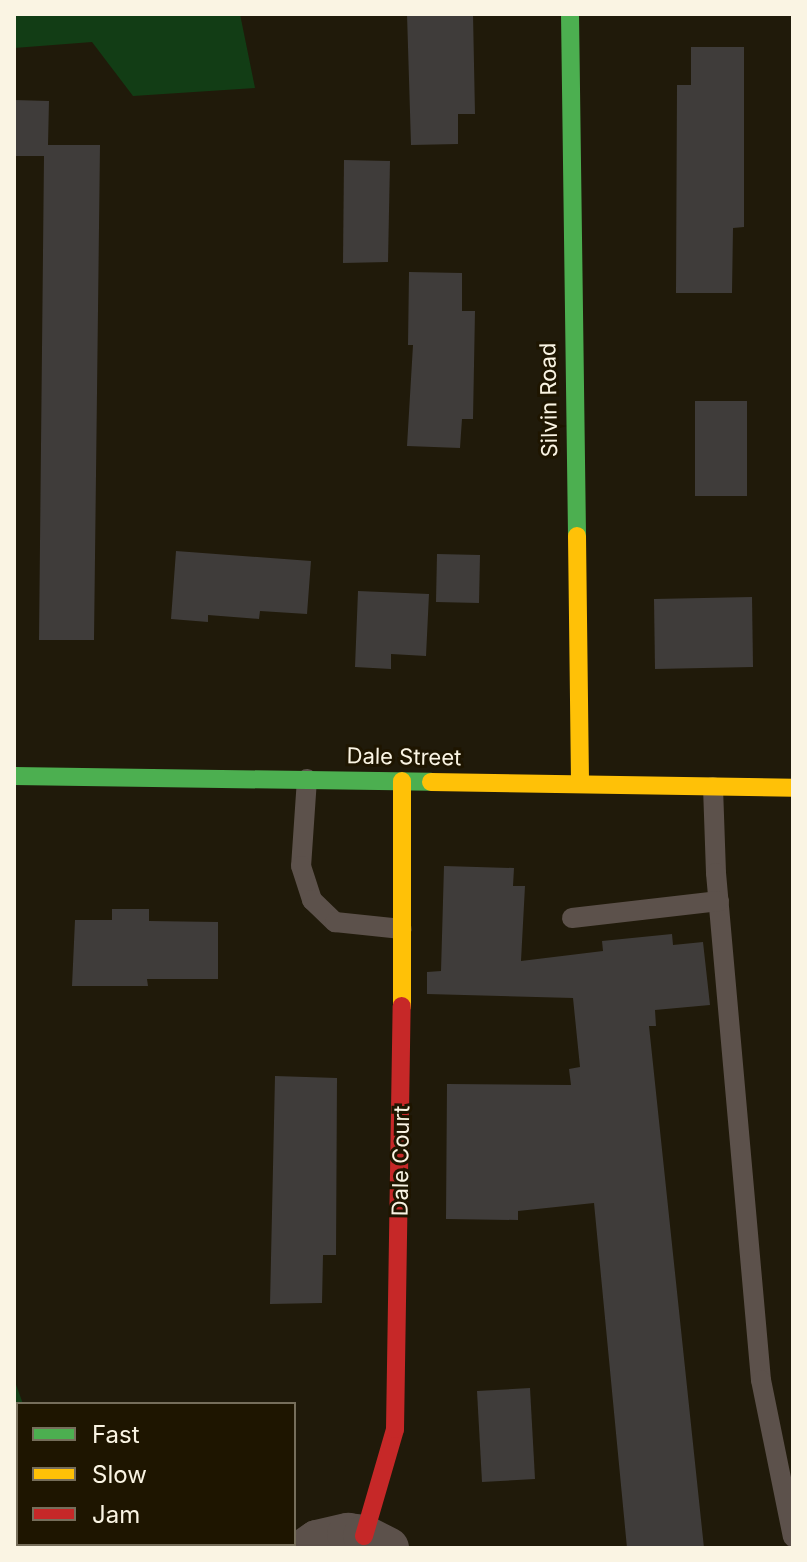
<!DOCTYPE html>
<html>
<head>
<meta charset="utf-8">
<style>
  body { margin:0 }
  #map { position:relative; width:807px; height:1562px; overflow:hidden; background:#201a0a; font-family:Inter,sans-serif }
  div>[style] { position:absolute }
  .green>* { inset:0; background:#123d15 }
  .building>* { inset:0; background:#3f3c3a }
  .lane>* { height:20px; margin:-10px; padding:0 10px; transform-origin:10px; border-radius:10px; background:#5c514b }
  .street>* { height:42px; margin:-21px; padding:0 21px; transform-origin:21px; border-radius:21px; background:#5c514b }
  .fast>* { height:18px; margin:-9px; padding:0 9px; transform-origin:9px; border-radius:9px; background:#4caf50 }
  .slow>* { height:18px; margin:-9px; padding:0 9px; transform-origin:9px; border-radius:9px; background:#ffc107 }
  .jam>* { height:18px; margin:-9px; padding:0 9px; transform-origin:9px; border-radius:9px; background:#c62828 }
  span { translate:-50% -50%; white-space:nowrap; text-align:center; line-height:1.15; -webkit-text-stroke:6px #1e1500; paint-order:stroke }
  .street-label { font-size:22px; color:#faf4e3 }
  .frame { position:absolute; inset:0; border:16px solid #faf4e3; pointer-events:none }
  .legend { position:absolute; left:16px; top:1402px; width:280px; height:144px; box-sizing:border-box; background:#1e1500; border:2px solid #766e5b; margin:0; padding:10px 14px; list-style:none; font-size:24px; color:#faf4e3 }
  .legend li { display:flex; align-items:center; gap:16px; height:40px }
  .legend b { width:40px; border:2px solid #766e5b }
</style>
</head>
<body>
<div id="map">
  <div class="green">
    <div style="clip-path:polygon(14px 14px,240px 14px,255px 88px,133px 96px,92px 42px,14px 48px)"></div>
    <div style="clip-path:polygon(14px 1379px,23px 1404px,18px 1404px,18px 1544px,96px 1544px,97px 1548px,14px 1548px)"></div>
  </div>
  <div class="building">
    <div style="clip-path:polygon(407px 14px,473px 14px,475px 114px,458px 114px,458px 144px,411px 145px)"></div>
    <div style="clip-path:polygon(691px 47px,744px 47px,744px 227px,733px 228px,732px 293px,676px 293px,677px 85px,691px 85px)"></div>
    <div style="clip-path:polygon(14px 100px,49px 101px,48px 145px,100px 145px,94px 640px,39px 640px,44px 156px,14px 156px)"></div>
    <div style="clip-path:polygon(344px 160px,390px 161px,388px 262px,343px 263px)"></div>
    <div style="clip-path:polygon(409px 272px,462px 273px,462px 311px,475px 311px,473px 419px,462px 419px,460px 448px,407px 446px,413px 345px,408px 345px)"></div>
    <div style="clip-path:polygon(695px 401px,747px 401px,747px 496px,695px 496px)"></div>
    <div style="clip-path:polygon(176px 551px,311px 561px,307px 614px,260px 611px,259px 619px,208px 615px,208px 622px,171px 619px)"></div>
    <div style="clip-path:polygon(437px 554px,480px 555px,479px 603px,436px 602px)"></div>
    <div style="clip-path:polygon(358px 591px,429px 594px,426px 656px,391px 654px,391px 669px,355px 667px)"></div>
    <div style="clip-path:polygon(752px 597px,753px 667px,655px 669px,654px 599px)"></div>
    <div style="clip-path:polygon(444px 866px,514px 868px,513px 886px,525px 886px,521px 961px,603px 951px,602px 941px,672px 934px,673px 945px,703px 942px,710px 1005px,655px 1010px,656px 1026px,649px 1026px,704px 1548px,627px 1548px,594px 1203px,518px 1211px,518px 1220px,446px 1219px,447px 1084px,571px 1085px,569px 1069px,580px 1067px,573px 998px,427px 994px,427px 972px,441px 971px)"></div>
    <div style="clip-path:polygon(112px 909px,149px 909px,149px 921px,218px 922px,218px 979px,147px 979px,148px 986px,72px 986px,75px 920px,112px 920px)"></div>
    <div style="clip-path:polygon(275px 1076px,337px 1078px,336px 1255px,323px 1255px,322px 1303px,270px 1304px)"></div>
    <div style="clip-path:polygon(530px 1388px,535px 1479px,482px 1482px,477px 1391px)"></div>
  </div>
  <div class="lane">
    <div style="left:307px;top:779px;width:87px;rotate:93.9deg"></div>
    <div style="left:301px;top:866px;width:36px;rotate:72deg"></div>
    <div style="left:312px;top:900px;width:32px;rotate:44deg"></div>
    <div style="left:335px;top:922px;width:67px;rotate:6deg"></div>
    <div style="left:713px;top:787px;width:86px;rotate:88deg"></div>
    <div style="left:716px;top:873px;width:509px;rotate:84.93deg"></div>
    <div style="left:761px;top:1380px;width:160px;rotate:78.5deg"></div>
    <div style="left:572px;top:918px;width:148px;rotate:-6.6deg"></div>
  </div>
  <div class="street">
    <div style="left:307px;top:1548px;width:12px;rotate:-35deg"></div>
    <div style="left:317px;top:1541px;width:32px;rotate:-13deg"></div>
    <div style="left:348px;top:1534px;width:16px;rotate:7deg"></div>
    <div style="left:364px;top:1536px;width:27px;rotate:27deg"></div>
  </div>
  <div class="fast">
    <div style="left:570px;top:14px;width:522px;rotate:89.23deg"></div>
    <div style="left:14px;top:776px;width:417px;rotate:0.8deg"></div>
  </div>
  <div class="slow">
    <div style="left:577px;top:536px;width:248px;rotate:89.3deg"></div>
    <div style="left:402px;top:781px;width:225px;rotate:90deg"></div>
    <div style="left:431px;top:782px;width:362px;rotate:0.9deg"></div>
  </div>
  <div class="jam">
    <div style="left:364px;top:1536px;width:111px;rotate:-73.8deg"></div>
    <div style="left:395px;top:1429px;width:423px;rotate:-89.1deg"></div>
  </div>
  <div class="street-label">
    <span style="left:549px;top:400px;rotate:-91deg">Silvin Road</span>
    <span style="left:404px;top:757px;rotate:1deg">Dale Street</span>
    <span style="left:401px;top:1161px;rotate:-89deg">Dale Court</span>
  </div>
  <div class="frame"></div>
  <ul class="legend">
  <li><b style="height:10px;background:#4caf50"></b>Fast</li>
  <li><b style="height:10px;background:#ffc107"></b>Slow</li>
  <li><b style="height:10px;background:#c62828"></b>Jam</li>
  </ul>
</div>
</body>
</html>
